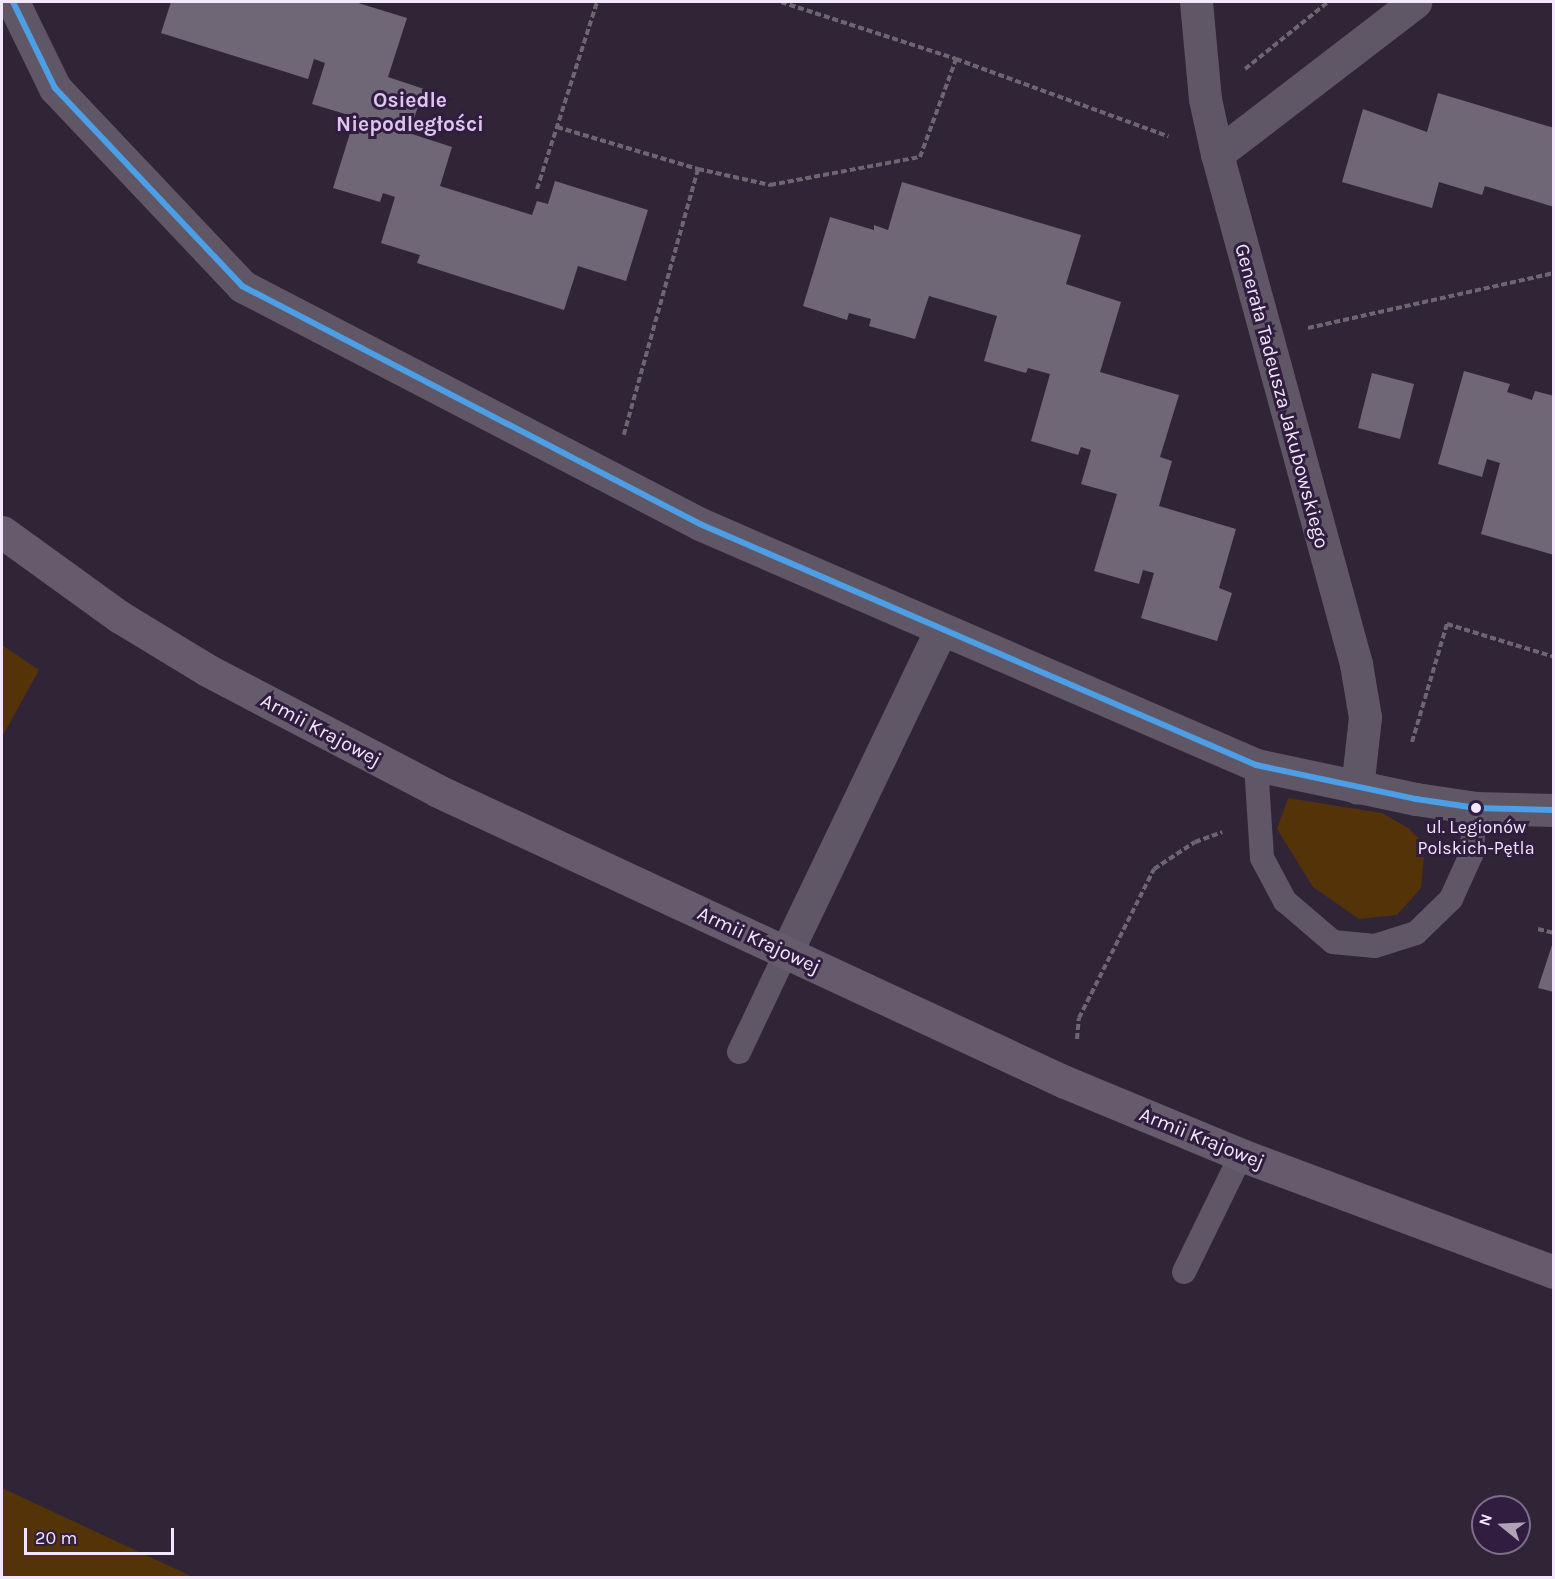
<!DOCTYPE html>
<html>
<head>
<meta charset="utf-8">
<style>
  body { margin:0 }
  #map { position:relative; width:1555px; height:1579px; overflow:hidden; background:#302537; font-family:Karla,sans-serif }
  div>[style] { position:absolute }
  .green>* { inset:0; background:#533307 }
  .building>* { inset:0; background:#6f6676 }
  .path>* { height:4px; margin-top:-2px; transform-origin:0; background:repeating-linear-gradient(90deg,#6c6572 0 6px,transparent 0 9px) }
  .lane>* { height:24px; margin:-12px; padding:0 12px; transform-origin:12px; border-radius:12px; background:#5f5765 }
  .street>* { height:33px; margin:-16.5px; padding:0 16.5px; transform-origin:16.5px; border-radius:16.5px; background:#5f5765 }
  .secondary>* { height:33px; margin:-16.5px; padding:0 16.5px; transform-origin:16.5px; border-radius:16.5px; background:#655b6c }
  .bus-1>* { height:6px; margin:-3px; padding:0 3px; transform-origin:3px; border-radius:3px; background:#4d9ee5 }
  .dots>* { width:16px; height:16px; translate:-50% -50%; box-sizing:border-box; border:3px solid #311d3f; border-radius:50% }
  span { translate:-50% -50%; white-space:nowrap; text-align:center; line-height:1.15; -webkit-text-stroke:6px #311d3f; paint-order:stroke }
  .bus-label { font-size:18px; color:#f3e7fd }
  .street-label { font-size:20px; color:#f3e7fd }
  .neighbourhood-label { font-size:21px; color:#dec6f1; font-weight:700 }
  .frame { position:absolute; inset:0; border:3px solid #f3e7fd; pointer-events:none }
  .north { position:absolute; left:1471px; top:1495px; width:60px; height:60px; box-sizing:border-box; background:#311d3f; border:2px solid #7f6e8b; border-radius:50%; rotate:288deg; font-size:16px; font-weight:700; line-height:24px; text-align:center; color:#f3e7fd }
  .north::after { content:''; display:block; margin:auto; width:21px; height:27px; background:#afa3b8; clip-path:polygon(50% 0,100% 100%,50% 72%,0 100%) }
  .scale { position:absolute; left:24px; top:1528px; width:150px; height:27px; box-sizing:border-box; border:3px solid #f3e7fd; border-top:0; padding-left:8px; font-size:18px; line-height:21px; white-space:nowrap; color:#f3e7fd; -webkit-text-stroke:4px #311d3f; paint-order:stroke }
</style>
</head>
<body>
<div id="map">
  <div class="green">
    <div style="clip-path:polygon(2px 645px,39px 670px,2px 737px)"></div>
    <div style="clip-path:polygon(1288px 798px,1382px 813px,1408px 828px,1425px 844px,1421px 888px,1397px 915px,1359px 919px,1313px 887px,1277px 829px)"></div>
    <div style="clip-path:polygon(2px 1488px,193px 1577px,2px 1577px)"></div>
  </div>
  <div class="building">
    <div style="clip-path:polygon(171px 2px,355px 2px,407px 18px,388px 77px,424px 89px,409px 133px,452px 147px,440px 186px,532px 215px,537px 201px,548px 204px,555px 181px,648px 210px,626px 281px,578px 266px,564px 310px,417px 263px,420px 255px,381px 243px,395px 197px,383px 193px,380px 202px,333px 188px,355px 117px,312px 104px,325px 63px,314px 59px,308px 79px,161px 33px)"></div>
    <div style="clip-path:polygon(1438px 93px,1554px 128px,1554px 207px,1485px 186px,1482px 195px,1439px 182px,1432px 208px,1342px 182px,1363px 109px,1427px 132px)"></div>
    <div style="clip-path:polygon(902px 182px,1081px 235px,1066px 284px,1121px 302px,1100px 372px,1179px 395px,1160px 457px,1172px 461px,1159px 506px,1236px 529px,1219px 588px,1232px 593px,1217px 641px,1141px 618px,1154px 573px,1143px 570px,1139px 584px,1094px 571px,1117px 494px,1081px 484px,1091px 450px,1081px 447px,1078px 455px,1031px 441px,1050px 374px,1028px 368px,1026px 373px,984px 361px,997px 316px,929px 296px,915px 339px,869px 326px,871px 319px,849px 313px,847px 320px,803px 306px,830px 217px,874px 230px,874px 225px,888px 230px)"></div>
    <div style="clip-path:polygon(1464px 371px,1510px 384px,1507px 392px,1532px 400px,1535px 391px,1554px 396px,1554px 555px,1481px 534px,1500px 463px,1487px 459px,1482px 477px,1438px 464px)"></div>
    <div style="clip-path:polygon(1372px 373px,1414px 384px,1400px 439px,1358px 428px)"></div>
    <div style="clip-path:polygon(1554px 939px,1554px 992px,1538px 988px)"></div>
  </div>
  <div class="path">
    <div style="left:781px;top:2px;width:184px;rotate:18deg"></div>
    <div style="left:956px;top:59px;width:226px;rotate:20deg"></div>
    <div style="left:1245px;top:69px;width:107px;rotate:-38.9deg"></div>
    <div style="left:557px;top:127px;width:147px;rotate:16.6deg"></div>
    <div style="left:698px;top:169px;width:278px;rotate:105.6deg"></div>
    <div style="left:698px;top:169px;width:74px;rotate:12.5deg"></div>
    <div style="left:770px;top:185px;width:153px;rotate:-10.6deg"></div>
    <div style="left:920px;top:157px;width:104px;rotate:-69.8deg"></div>
    <div style="left:537px;top:189px;width:196px;rotate:-72.2deg"></div>
    <div style="left:1308px;top:328px;width:252px;rotate:-12.6deg"></div>
    <div style="left:1412px;top:742px;width:123px;rotate:-73.5deg"></div>
    <div style="left:1447px;top:624px;width:112px;rotate:17.1deg"></div>
    <div style="left:1538px;top:929px;width:16px;rotate:14deg"></div>
    <div style="left:1077px;top:1039px;width:21px;rotate:-85deg"></div>
    <div style="left:1079px;top:1018px;width:167px;rotate:-63.3deg"></div>
    <div style="left:1154px;top:869px;width:49px;rotate:-33.4deg"></div>
    <div style="left:1195px;top:842px;width:29px;rotate:-20deg"></div>
  </div>
  <div class="lane">
    <div style="left:1256px;top:765px;width:93px;rotate:86.3deg"></div>
    <div style="left:1262px;top:858px;width:49px;rotate:61.9deg"></div>
    <div style="left:1285px;top:901px;width:63px;rotate:40.5deg"></div>
    <div style="left:1333px;top:942px;width:42px;rotate:5.4deg"></div>
    <div style="left:1375px;top:946px;width:43px;rotate:-17.6deg"></div>
    <div style="left:1416px;top:933px;width:49px;rotate:-44.2deg"></div>
    <div style="left:1451px;top:899px;width:48px;rotate:-65.6deg"></div>
    <div style="left:1471px;top:855px;width:47px;rotate:-83.9deg"></div>
    <div style="left:739px;top:1052px;width:110px;rotate:-64.6deg"></div>
    <div style="left:1184px;top:1272px;width:130px;rotate:-64deg"></div>
  </div>
  <div class="street">
    <div style="left:13px;top:2px;width:96px;rotate:64deg"></div>
    <div style="left:55px;top:88px;width:272px;rotate:46.6deg"></div>
    <div style="left:242px;top:286px;width:516px;rotate:27.46deg"></div>
    <div style="left:700px;top:524px;width:606px;rotate:23.43deg"></div>
    <div style="left:1256px;top:765px;width:164px;rotate:12deg"></div>
    <div style="left:1416px;top:799px;width:61px;rotate:8.5deg"></div>
    <div style="left:1476px;top:808px;width:78px;rotate:1.5deg"></div>
    <div style="left:1196px;top:2px;width:97px;rotate:84.7deg"></div>
    <div style="left:1205px;top:99px;width:56px;rotate:77.7deg"></div>
    <div style="left:1217px;top:154px;width:529px;rotate:74.75deg"></div>
    <div style="left:1356px;top:664px;width:54px;rotate:80.4deg"></div>
    <div style="left:1365px;top:717px;width:71px;rotate:96.4deg"></div>
    <div style="left:1217px;top:154px;width:250px;rotate:-37.5deg"></div>
    <div style="left:786px;top:953px;width:358px;rotate:-64.4deg"></div>
  </div>
  <div class="secondary">
    <div style="left:2px;top:532px;width:145px;rotate:35.8deg"></div>
    <div style="left:120px;top:617px;width:102px;rotate:31.3deg"></div>
    <div style="left:207px;top:670px;width:261px;rotate:27.6deg"></div>
    <div style="left:438px;top:791px;width:691px;rotate:24.9deg"></div>
    <div style="left:1065px;top:1082px;width:191px;rotate:22.5deg"></div>
    <div style="left:1241px;top:1155px;width:334px;rotate:20.5deg"></div>
  </div>
  <div class="bus-1">
    <div style="left:13px;top:2px;width:96px;rotate:64deg"></div>
    <div style="left:55px;top:88px;width:272px;rotate:46.6deg"></div>
    <div style="left:242px;top:286px;width:516px;rotate:27.46deg"></div>
    <div style="left:700px;top:524px;width:606px;rotate:23.43deg"></div>
    <div style="left:1256px;top:765px;width:164px;rotate:12deg"></div>
    <div style="left:1416px;top:799px;width:61px;rotate:8.5deg"></div>
    <div style="left:1476px;top:808px;width:78px;rotate:1.5deg"></div>
  </div>
  <div class="dots">
    <div style="left:1476px;top:808px;background:#f3e7fd"></div>
  </div>
  <div class="bus-label">
    <span style="left:1476px;top:838px">ul. Legionów<br>Polskich-Pętla</span>
  </div>
  <div class="street-label">
    <span style="left:1282px;top:396px;rotate:75deg">Generała Tadeusza Jakubowskiego</span>
    <span style="left:321px;top:730px;rotate:28deg">Armii Krajowej</span>
    <span style="left:759px;top:940px;rotate:25deg">Armii Krajowej</span>
    <span style="left:1202px;top:1138px;rotate:22deg">Armii Krajowej</span>
  </div>
  <div class="neighbourhood-label">
    <span style="left:410px;top:112px">Osiedle<br>Niepodległości</span>
  </div>
  <div class="frame"></div>
  <div class="north">N</div>
  <div class="scale">20 m</div>
</div>
</body>
</html>
